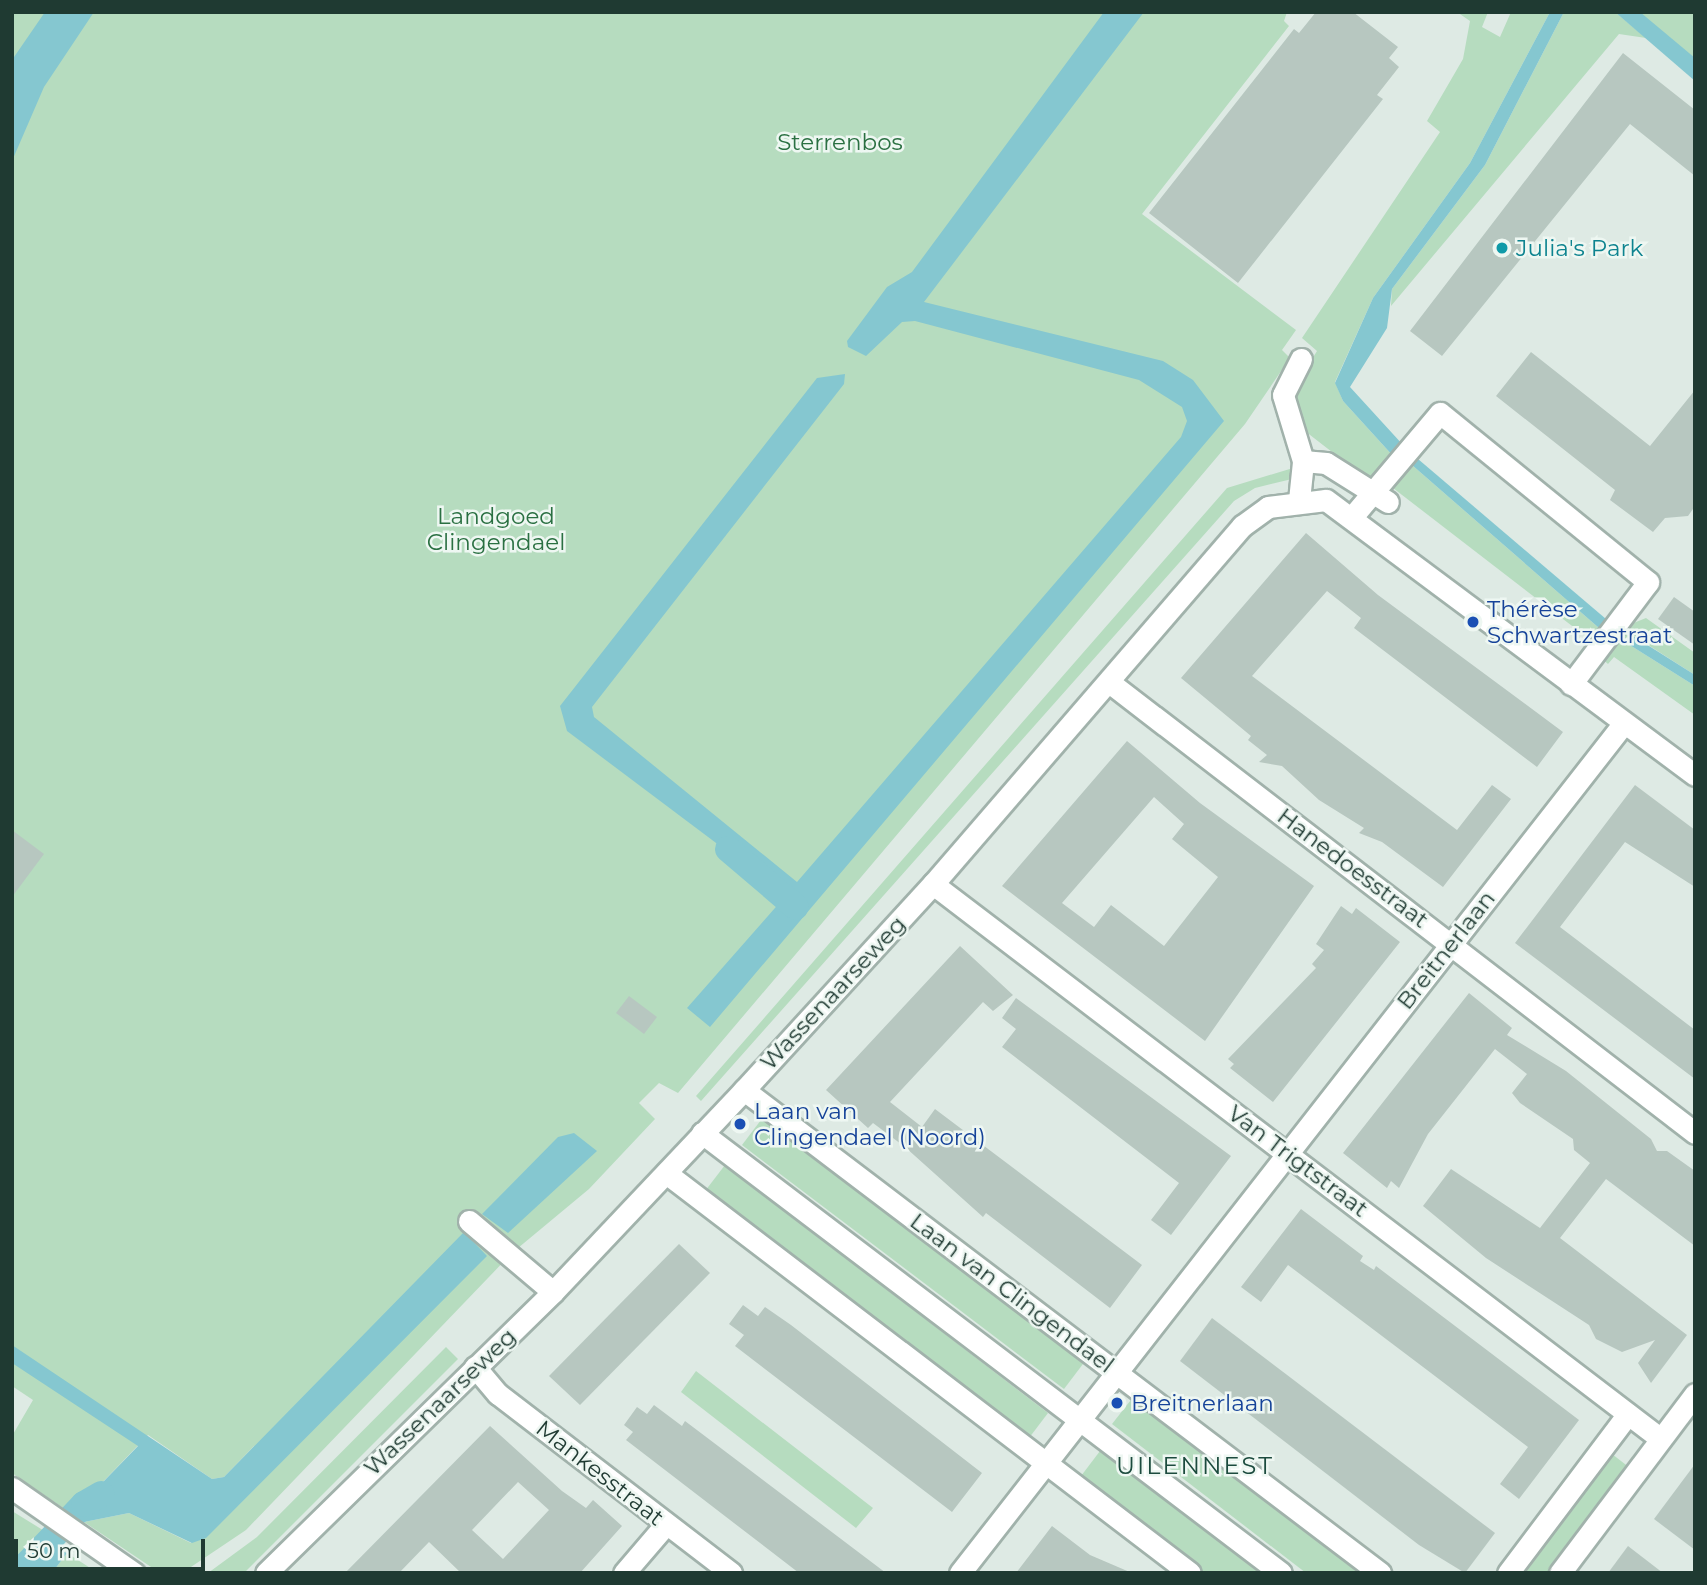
<!DOCTYPE html>
<html>
<head>
<meta charset="utf-8">
<style>
  body { margin:0 }
  #map { position:relative; width:1707px; height:1585px; overflow:hidden; background:#deeae4; font-family:Montserrat,sans-serif }
  div>[style] { position:absolute }
  .green>* { inset:0; background:#b6dcbf }
  .water>* { inset:0; background:#85c7d0 }
  .canal>* { height:26px; margin:-13px; padding:0 13px; transform-origin:13px; border-radius:13px; background:#85c7d0 }
  .building>* { inset:0; background:#b7c7c0 }
  .roads { filter:drop-shadow(2px 0 #a1b2ab) drop-shadow(-2px 0 #a1b2ab) drop-shadow(0 2px #a1b2ab) drop-shadow(0 -2px #a1b2ab) }
  .minor>* { height:21px; margin:-10.5px; padding:0 10.5px; transform-origin:10.5px; border-radius:10.5px; background:#fff }
  .dots>* { width:19px; height:19px; translate:-50% -50%; box-sizing:border-box; border:4px solid #eef7f2; border-radius:50% }
  span { translate:-50% -50%; white-space:nowrap; text-align:center; line-height:1.15; -webkit-text-stroke:5px #eef7f2; paint-order:stroke }
  .park-label { font-size:23px; color:#2a7042 }
  .culture-label { font-size:23px; color:#0d838f }
  .left { translate:0 -50%; text-align:left }
  .transit-label { font-size:23px; color:#164399 }
  .street-label { font-size:23px; color:#1f3a32 }
  .neighbourhood-label { font-size:24px; color:#1c4b3e; letter-spacing:2px }
  .frame { position:absolute; inset:0; border:14px solid #1f3a32; pointer-events:none }
  .scale { position:absolute; left:14px; top:1539px; width:191px; height:32px; box-sizing:border-box; border:4px solid #1f3a32; border-top:0; padding-left:9px; font-size:21px; line-height:24px; white-space:nowrap; color:#1f3a32; -webkit-text-stroke:5px #eef7f2; paint-order:stroke }
</style>
</head>
<body>
<div id="map">
  <div class="green">
    <div style="clip-path:polygon(12px 12px,1287px 12px,1284px 21px,1289px 26px,1142px 214px,1296px 330px,1282px 350px,1290px 358px,1245px 424px,678px 1093px,659px 1083px,639px 1103px,655px 1119px,589px 1189px,512px 1253px,246px 1530px,182px 1573px,160px 1573px,84px 1522px,129px 1513px,191px 1543px,255px 1445px,224px 1477px,212px 1479px,148px 1435px,72px 1514px,12px 1473px,12px 1436px,33px 1400px,12px 1386px)"></div>
    <div style="clip-path:polygon(1457px 12px,1488px 12px,1482px 27px,1500px 37px,1511px 12px,1550px 12px,1470px 163px,1373px 298px,1335px 382px,1343px 401px,1394px 457px,1372px 483px,1292px 421px,1294px 388px,1317px 351px,1302px 338px,1440px 132px,1427px 121px,1463px 59px,1470px 21px)"></div>
    <div style="clip-path:polygon(1564px 12px,1615px 12px,1646px 38px,1619px 34px,1391px 306px,1392px 289px,1485px 165px)"></div>
    <div style="clip-path:polygon(1630px 12px,1695px 12px,1695px 64px)"></div>
    <div style="clip-path:polygon(1412px 465px,1599px 628px,1589px 639px,1393px 488px)"></div>
    <div style="clip-path:polygon(1293px 468px,1292px 479px,1255px 488px,1234px 501px,701px 1101px,696px 1096px,1227px 488px)"></div>
    <div style="clip-path:polygon(1646px 618px,1695px 653px,1695px 675px,1631px 634px,1625px 642px,1695px 686px,1695px 715px,1614px 657px,1608px 664px,1599px 656px,1626px 626px)"></div>
    <div style="clip-path:polygon(764px 1116px,1086px 1360px,1064px 1389px,742px 1145px)"></div>
    <div style="clip-path:polygon(725px 1165px,1048px 1413px,1026px 1442px,702px 1195px)"></div>
    <div style="clip-path:polygon(446px 1347px,458px 1359px,244px 1573px,208px 1573px,257px 1537px)"></div>
    <div style="clip-path:polygon(696px 1371px,873px 1508px,856px 1528px,681px 1392px)"></div>
    <div style="clip-path:polygon(1134px 1396px,1367px 1573px,1306px 1573px,1112px 1424px)"></div>
    <div style="clip-path:polygon(1100px 1451px,1261px 1573px,1201px 1573px,1078px 1480px)"></div>
    <div style="clip-path:polygon(1612px 1454px,1630px 1468px,1549px 1573px,1524px 1573px)"></div>
    <div style="clip-path:polygon(12px 1511px,46px 1532px,45px 1544px,16px 1573px)"></div>
    <div style="clip-path:polygon(67px 1553px,98px 1573px,52px 1573px)"></div>
  </div>
  <div class="water">
    <div style="clip-path:polygon(45px 12px,94px 12px,44px 87px,12px 161px,12px 60px)"></div>
    <div style="clip-path:polygon(1104px 12px,1144px 12px,924px 302px,1163px 361px,1193px 380px,1224px 421px,710px 1027px,687px 1008px,782px 900px,780px 891px,567px 731px,560px 706px,817px 378px,845px 374px,844px 384px,592px 707px,594px 717px,797px 882px,1181px 437px,1187px 421px,1182px 407px,1139px 380px,915px 321px,902px 322px,866px 356px,848px 347px,847px 341px,887px 287px,912px 272px)"></div>
    <div style="clip-path:polygon(1550px 12px,1564px 12px,1485px 165px,1392px 289px,1387px 328px,1350px 387px,1403px 445px,1394px 457px,1343px 401px,1335px 383px,1373px 298px,1470px 163px)"></div>
    <div style="clip-path:polygon(1615px 12px,1640px 12px,1695px 58px,1695px 81px)"></div>
    <div style="clip-path:polygon(1418px 459px,1606px 619px,1599px 628px,1412px 465px)"></div>
    <div style="clip-path:polygon(1630px 634px,1695px 675px,1695px 686px,1625px 642px)"></div>
    <div style="clip-path:polygon(574px 1133px,597px 1151px,508px 1233px,482px 1214px,558px 1137px)"></div>
    <div style="clip-path:polygon(464px 1232px,487px 1256px,206px 1538px,192px 1543px,129px 1513px,84px 1522px,72px 1514px,138px 1446px,12px 1363px,12px 1345px,212px 1479px,224px 1477px)"></div>
    <div style="clip-path:polygon(45px 1544px,67px 1553px,52px 1573px,16px 1573px)"></div>
  </div>
  <div class="canal">
    <div style="left:728px;top:849px;width:89px;rotate:40.5deg"></div>
    <div style="left:33px;top:1573px;width:11px;rotate:-117deg"></div>
    <div style="left:28px;top:1563px;width:81px;rotate:-46.5deg"></div>
    <div style="left:84px;top:1504px;width:20px;rotate:-30deg"></div>
  </div>
  <div class="building">
    <div style="clip-path:polygon(1316px 12px,1353px 12px,1398px 47px,1389px 58px,1399px 67px,1377px 95px,1383px 99px,1238px 283px,1149px 213px,1294px 29px,1299px 33px)"></div>
    <div style="clip-path:polygon(1623px 53px,1695px 110px,1695px 176px,1630px 124px,1442px 356px,1410px 331px)"></div>
    <div style="clip-path:polygon(1531px 352px,1650px 446px,1695px 390px,1693px 509px,1688px 516px,1665px 518px,1653px 532px,1610px 500px,1615px 490px,1496px 396px)"></div>
    <div style="clip-path:polygon(1306px 533px,1378px 595px,1563px 732px,1537px 767px,1354px 628px,1361px 618px,1327px 591px,1252px 676px,1457px 830px,1492px 785px,1511px 799px,1443px 887px,1382px 842px,1359px 833px,1364px 828px,1319px 800px,1282px 766px,1259px 762px,1267px 755px,1248px 740px,1251px 736px,1181px 678px)"></div>
    <div style="clip-path:polygon(1674px 597px,1695px 612px,1695px 645px,1658px 619px)"></div>
    <div style="clip-path:polygon(evenodd,1127px 741px,1200px 803px,1314px 886px,1205px 1041px,1002px 886px,1127px 741px,1154px 797px,1184px 824px,1172px 839px,1218px 877px,1164px 946px,1111px 905px,1094px 927px,1062px 903px,1154px 797px)"></div>
    <div style="clip-path:polygon(1635px 785px,1695px 830px,1695px 887px,1625px 842px,1560px 927px,1695px 1030px,1695px 1079px,1515px 943px)"></div>
    <div style="clip-path:polygon(12px 830px,44px 854px,12px 897px)"></div>
    <div style="clip-path:polygon(1341px 906px,1352px 914px,1356px 908px,1400px 942px,1273px 1102px,1230px 1068px,1234px 1064px,1228px 1059px,1316px 968px,1312px 964px,1324px 950px,1316px 944px)"></div>
    <div style="clip-path:polygon(960px 946px,1013px 995px,993px 1011px,983px 1002px,890px 1102px,922px 1127px,935px 1109px,1142px 1265px,1110px 1308px,986px 1213px,983px 1217px,905px 1147px,873px 1123px,868px 1128px,826px 1090px)"></div>
    <div style="clip-path:polygon(1469px 993px,1512px 1028px,1507px 1035px,1566px 1071px,1651px 1139px,1657px 1151px,1667px 1151px,1695px 1171px,1695px 1246px,1606px 1179px,1560px 1238px,1687px 1335px,1651px 1383px,1638px 1363px,1655px 1340px,1622px 1352px,1596px 1339px,1589px 1325px,1486px 1258px,1423px 1206px,1451px 1169px,1540px 1228px,1590px 1163px,1574px 1150px,1573px 1139px,1520px 1103px,1512px 1093px,1527px 1074px,1495px 1049px,1428px 1134px,1399px 1188px,1391px 1181px,1387px 1188px,1343px 1153px)"></div>
    <div style="clip-path:polygon(629px 996px,657px 1017px,644px 1034px,616px 1013px)"></div>
    <div style="clip-path:polygon(1016px 998px,1231px 1156px,1171px 1235px,1151px 1220px,1179px 1183px,1002px 1047px,1016px 1029px,1002px 1018px)"></div>
    <div style="clip-path:polygon(1301px 1209px,1363px 1256px,1360px 1261px,1374px 1270px,1376px 1266px,1579px 1420px,1519px 1499px,1500px 1484px,1528px 1447px,1431px 1373px,1288px 1265px,1261px 1302px,1241px 1287px)"></div>
    <div style="clip-path:polygon(679px 1244px,710px 1273px,580px 1405px,549px 1376px)"></div>
    <div style="clip-path:polygon(743px 1305px,758px 1316px,765px 1307px,791px 1325px,982px 1473px,952px 1512px,735px 1346px,744px 1335px,729px 1324px)"></div>
    <div style="clip-path:polygon(1212px 1318px,1495px 1533px,1465px 1573px,1419px 1545px,1180px 1361px)"></div>
    <div style="clip-path:polygon(654px 1405px,682px 1426px,685px 1421px,886px 1573px,799px 1573px,626px 1440px,633px 1432px,624px 1425px,637px 1407px,647px 1414px)"></div>
    <div style="clip-path:polygon(evenodd,490px 1426px,562px 1491px,586px 1508px,593px 1500px,622px 1526px,580px 1573px,461px 1573px,429px 1542px,399px 1573px,345px 1573px,490px 1426px,518px 1482px,549px 1510px,503px 1559px,472px 1530px,518px 1482px)"></div>
    <div style="clip-path:polygon(1695px 1464px,1695px 1550px,1654px 1519px)"></div>
    <div style="clip-path:polygon(1052px 1526px,1090px 1555px,1132px 1573px,1016px 1573px)"></div>
    <div style="clip-path:polygon(1628px 1546px,1663px 1573px,1608px 1573px)"></div>
  </div>
  <div class="roads">
    <div class="minor">
      <div style="left:1301px;top:359px;width:40px;rotate:116.6deg"></div>
      <div style="left:1283px;top:395px;width:69px;rotate:73.1deg"></div>
      <div style="left:1303px;top:461px;width:23px;rotate:5deg"></div>
      <div style="left:1326px;top:463px;width:73px;rotate:32.2deg"></div>
      <div style="left:1299px;top:500px;width:39px;rotate:-84deg"></div>
      <div style="left:1352px;top:517px;width:136px;rotate:-49.8deg"></div>
      <div style="left:1440px;top:413px;width:268px;rotate:39.1deg"></div>
      <div style="left:1648px;top:582px;width:128px;rotate:127deg"></div>
      <div style="left:1109px;top:682px;width:739px;rotate:37.58deg"></div>
      <div style="left:933px;top:884px;width:915px;rotate:37.32deg"></div>
      <div style="left:744px;top:1090px;width:799px;rotate:37.21deg"></div>
      <div style="left:702px;top:1133px;width:727px;rotate:37.23deg"></div>
      <div style="left:666px;top:1173px;width:659px;rotate:37.36deg"></div>
      <div style="left:469px;top:1221px;width:110px;rotate:40.2deg"></div>
      <div style="left:475px;top:1367px;width:35px;rotate:50deg"></div>
      <div style="left:498px;top:1394px;width:294px;rotate:37.5deg"></div>
      <div style="left:12px;top:1488px;width:149px;rotate:34.9deg"></div>
      <div style="left:266px;top:1573px;width:402px;rotate:-44.4deg"></div>
      <div style="left:553px;top:1292px;width:278px;rotate:-46.6deg"></div>
      <div style="left:744px;top:1090px;width:280px;rotate:-47.5deg"></div>
      <div style="left:933px;top:884px;width:473px;rotate:-49.2deg"></div>
      <div style="left:1242px;top:526px;width:32px;rotate:-36deg"></div>
      <div style="left:1268px;top:507px;width:58px;rotate:-6.9deg"></div>
      <div style="left:1326px;top:500px;width:460px;rotate:36.7deg"></div>
      <div style="left:624px;top:1573px;width:65px;rotate:-49.4deg"></div>
      <div style="left:960px;top:1573px;width:1077px;rotate:-52.01deg"></div>
      <div style="left:1508px;top:1573px;width:199px;rotate:-53deg"></div>
      <div style="left:1560px;top:1573px;width:224px;rotate:-53deg"></div>
    </div>
  </div>
  <div class="dots">
    <div style="left:1502px;top:248px;background:#0f9aa8"></div>
    <div style="left:1473px;top:622px;background:#1a4fb4"></div>
    <div style="left:740px;top:1124px;background:#1a4fb4"></div>
    <div style="left:1117px;top:1403px;background:#1a4fb4"></div>
  </div>
  <div class="park-label">
    <span style="left:840px;top:142px">Sterrenbos</span>
    <span style="left:496px;top:529px">Landgoed<br>Clingendael</span>
  </div>
  <div class="culture-label">
    <span class="left" style="left:1516px;top:248px">Julia's Park</span>
  </div>
  <div class="transit-label">
    <span class="left" style="left:1487px;top:622px">Thérèse<br>Schwartzestraat</span>
    <span class="left" style="left:754px;top:1124px">Laan van<br>Clingendael (Noord)</span>
    <span class="left" style="left:1131px;top:1403px">Breitnerlaan</span>
  </div>
  <div class="street-label">
    <span style="left:1353px;top:868px;rotate:37deg">Hanedoesstraat</span>
    <span style="left:1446px;top:950px;rotate:-52deg">Breitnerlaan</span>
    <span style="left:833px;top:993px;rotate:-47deg">Wassenaarseweg</span>
    <span style="left:1298px;top:1161px;rotate:37deg">Van Trigtstraat</span>
    <span style="left:1012px;top:1293px;rotate:37deg">Laan van Clingendael</span>
    <span style="left:440px;top:1402px;rotate:-44deg">Wassenaarseweg</span>
    <span style="left:600px;top:1473px;rotate:38deg">Mankesstraat</span>
  </div>
  <div class="neighbourhood-label">
    <span style="left:1195px;top:1466px">UILENNEST</span>
  </div>
  <div class="frame"></div>
  <div class="scale">50 m</div>
</div>
</body>
</html>
